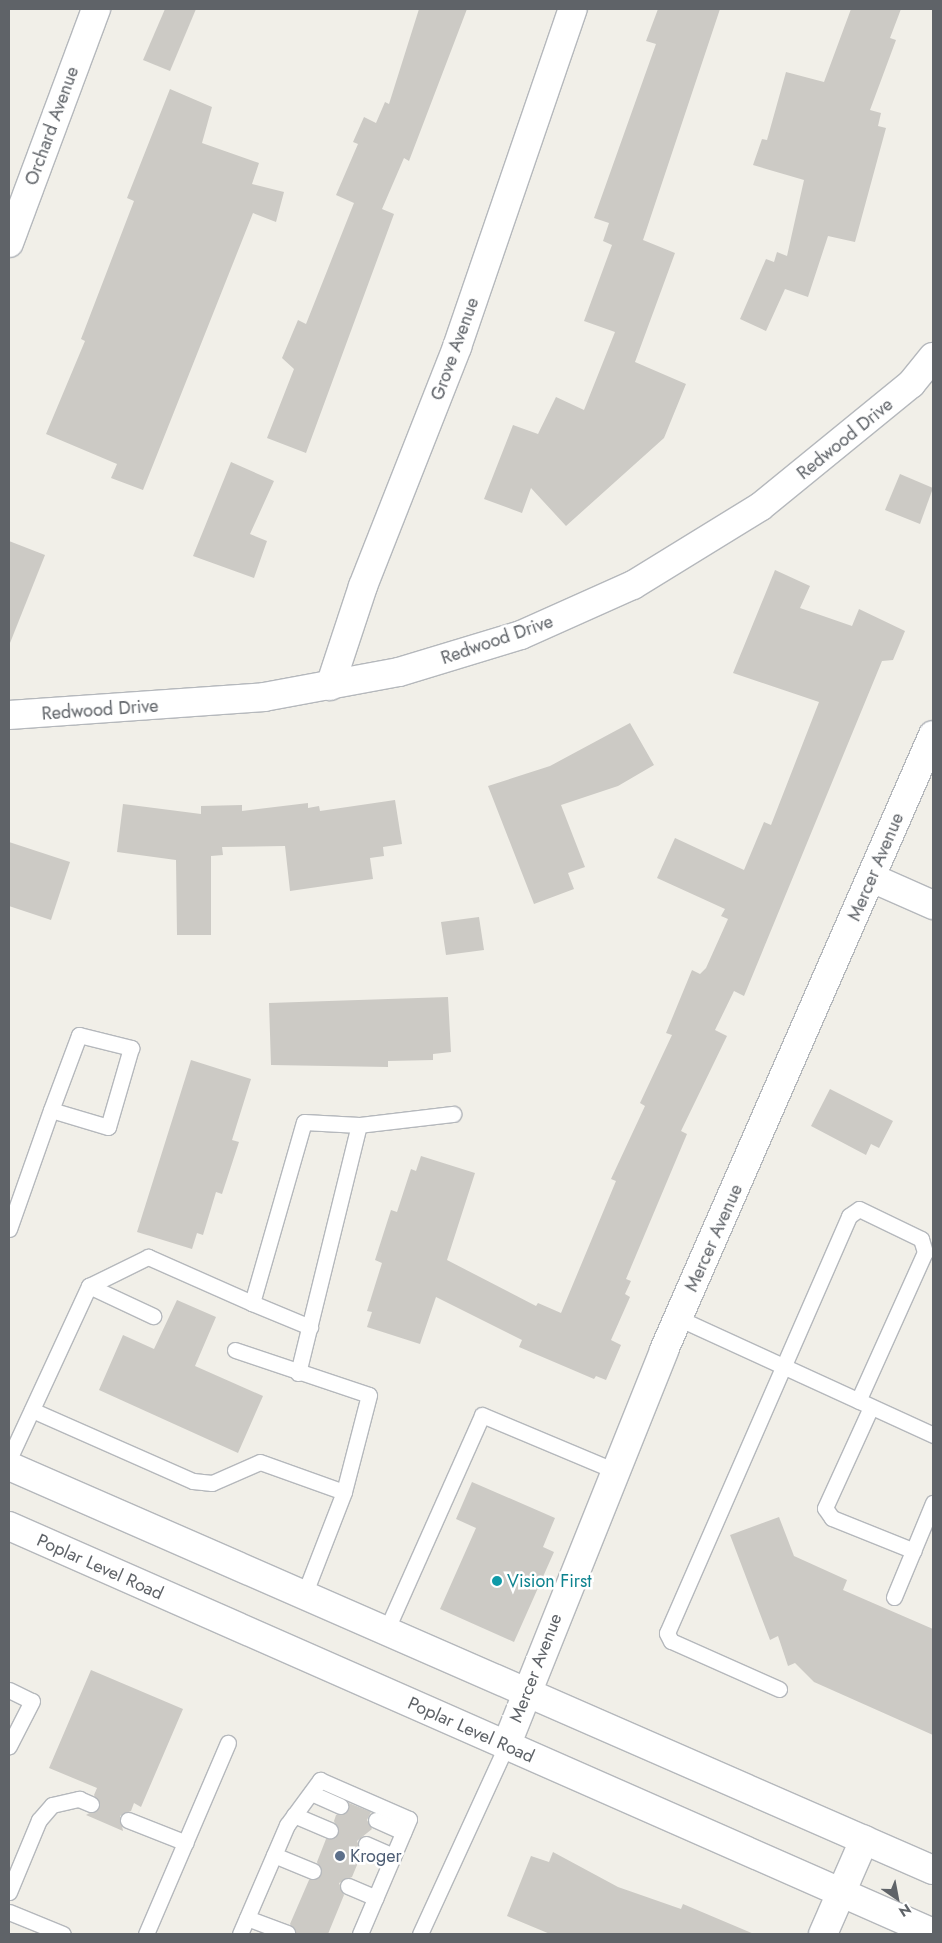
<!DOCTYPE html>
<html>
<head>
<meta charset="utf-8">
<style>
  body { margin:0 }
  #map { position:relative; width:942px; height:1943px; overflow:hidden; background:#f1efe8; font-family:Jost,sans-serif }
  div>[style] { position:absolute }
  .building>* { inset:0; background:#cccac5 }
  .roads { filter:drop-shadow(1px 0 #b5b8bc) drop-shadow(-1px 0 #b5b8bc) drop-shadow(0 1px #b5b8bc) drop-shadow(0 -1px #b5b8bc) }
  .lane>* { height:15px; margin:-7.5px; padding:0 7.5px; transform-origin:7.5px; border-radius:7.5px; background:#fff }
  .street>* { height:28px; margin:-14px; padding:0 14px; transform-origin:14px; border-radius:14px; background:#fff }
  .secondary>* { height:28px; margin:-14px; padding:0 14px; transform-origin:14px; border-radius:14px; background:#fff }
  .dots>* { width:14px; height:14px; translate:-50% -50%; box-sizing:border-box; border:2px solid #fff; border-radius:50% }
  span { translate:-50% -50%; white-space:nowrap; text-align:center; line-height:1.15; -webkit-text-stroke:5px #fff; paint-order:stroke }
  .street-label { font-size:18px; color:#5f6368 }
  .culture-label { font-size:18px; color:#0d838f }
  .left { translate:0 -50%; text-align:left }
  .service-label { font-size:18px; color:#4e5e75 }
  .frame { position:absolute; inset:0; border:10px solid #5f6368; pointer-events:none }
  .north { position:absolute; left:872px; top:1873px; width:50px; height:50px; -webkit-text-stroke:4px #fff; paint-order:stroke; rotate:147deg; font-size:14px; font-weight:700; line-height:20px; text-align:center; color:#5f6368 }
  .north::after { content:''; display:block; margin:auto; width:18px; height:22px; background:#5f6368; clip-path:polygon(50% 0,100% 100%,50% 72%,0 100%) }
</style>
</head>
<body>
<div id="map">
  <div class="building">
    <div style="clip-path:polygon(165px 9px,196px 9px,170px 71px,143px 60px)"></div>
    <div style="clip-path:polygon(419px 9px,467px 9px,409px 161px,404px 158px,382px 209px,394px 214px,306px 453px,267px 438px,294px 369px,282px 358px,298px 320px,306px 324px,354px 203px,336px 195px,358px 144px,353px 142px,364px 117px,376px 123px,385px 102px,389px 104px)"></div>
    <div style="clip-path:polygon(658px 9px,720px 9px,643px 240px,675px 253px,635px 362px,686px 384px,664px 438px,566px 526px,531px 488px,522px 513px,484px 499px,513px 425px,538px 434px,556px 397px,584px 410px,615px 332px,584px 321px,612px 245px,603px 241px,609px 223px,594px 218px,656px 44px,646px 41px)"></div>
    <div style="clip-path:polygon(851px 9px,901px 9px,890px 38px,896px 40px,870px 110px,881px 113px,878px 126px,886px 128px,855px 242px,828px 236px,808px 297px,785px 289px,766px 331px,740px 319px,766px 259px,774px 262px,777px 252px,787px 256px,804px 180px,753px 165px,762px 139px,767px 140px,786px 72px,824px 82px)"></div>
    <div style="clip-path:polygon(170px 89px,212px 107px,202px 143px,259px 163px,252px 184px,284px 192px,276px 222px,253px 213px,143px 490px,111px 478px,117px 464px,46px 434px,85px 341px,81px 339px,134px 201px,127px 198px)"></div>
    <div style="clip-path:polygon(231px 462px,274px 481px,250px 534px,267px 541px,254px 578px,193px 556px)"></div>
    <div style="clip-path:polygon(900px 474px,933px 488px,920px 524px,885px 510px)"></div>
    <div style="clip-path:polygon(9px 541px,45px 555px,10px 643px,9px 643px)"></div>
    <div style="clip-path:polygon(775px 570px,810px 586px,800px 608px,852px 626px,859px 609px,905px 631px,893px 660px,882px 661px,744px 996px,734px 991px,715px 1030px,727px 1036px,681px 1131px,687px 1134px,626px 1279px,631px 1281px,625px 1294px,630px 1297px,611px 1340px,621px 1345px,606px 1380px,596px 1376px,594px 1379px,519px 1347px,522px 1340px,436px 1297px,420px 1344px,367px 1327px,372px 1312px,367px 1311px,382px 1263px,375px 1260px,391px 1210px,397px 1212px,411px 1169px,416px 1171px,421px 1156px,475px 1173px,447px 1260px,536px 1306px,538px 1303px,561px 1313px,616px 1181px,611px 1179px,645px 1106px,640px 1103px,672px 1035px,666px 1033px,692px 970px,700px 974px,706px 968px,728px 919px,721px 916px,725px 909px,657px 878px,675px 838px,744px 870px,764px 822px,771px 825px,819px 702px,733px 673px)"></div>
    <div style="clip-path:polygon(630px 723px,654px 765px,618px 786px,561px 805px,585px 867px,568px 873px,574px 889px,534px 904px,488px 786px,550px 766px)"></div>
    <div style="clip-path:polygon(395px 800px,402px 844px,383px 847px,384px 856px,370px 858px,373px 879px,290px 891px,285px 846px,222px 847px,223px 855px,211px 856px,211px 935px,177px 935px,176px 860px,117px 852px,123px 804px,201px 814px,201px 806px,242px 805px,242px 811px,308px 803px,308px 808px,319px 806px,320px 811px)"></div>
    <div style="clip-path:polygon(9px 842px,70px 862px,51px 920px,9px 906px)"></div>
    <div style="clip-path:polygon(479px 917px,484px 950px,446px 955px,441px 922px)"></div>
    <div style="clip-path:polygon(448px 997px,451px 1052px,433px 1054px,433px 1060px,388px 1061px,388px 1067px,271px 1065px,269px 1003px)"></div>
    <div style="clip-path:polygon(191px 1060px,251px 1079px,232px 1140px,239px 1142px,222px 1194px,216px 1192px,203px 1235px,197px 1233px,192px 1249px,137px 1232px)"></div>
    <div style="clip-path:polygon(830px 1089px,893px 1121px,879px 1148px,871px 1144px,866px 1155px,811px 1126px)"></div>
    <div style="clip-path:polygon(177px 1300px,216px 1317px,195px 1366px,263px 1396px,238px 1453px,99px 1390px,123px 1335px,154px 1349px)"></div>
    <div style="clip-path:polygon(472px 1482px,555px 1518px,543px 1547px,554px 1552px,514px 1642px,440px 1609px,476px 1528px,456px 1519px)"></div>
    <div style="clip-path:polygon(779px 1517px,794px 1556px,847px 1580px,843px 1590px,933px 1629px,933px 1735px,814px 1682px,795px 1663px,788px 1666px,778px 1636px,770px 1640px,730px 1535px)"></div>
    <div style="clip-path:polygon(91px 1670px,183px 1709px,141px 1807px,134px 1803px,131px 1811px,120px 1816px,123px 1831px,86px 1815px,100px 1807px,94px 1795px,97px 1788px,49px 1768px)"></div>
    <div style="clip-path:polygon(349px 1803px,371px 1812px,367px 1820px,372px 1829px,357px 1841px,362px 1853px,352px 1877px,339px 1883px,344px 1895px,328px 1934px,296px 1934px,290px 1924px,309px 1880px,321px 1875px,317px 1862px,326px 1839px,338px 1834px,334px 1821px,336px 1815px,348px 1810px)"></div>
    <div style="clip-path:polygon(553px 1852px,618px 1887px,681px 1909px,683px 1904px,754px 1934px,550px 1934px,507px 1916px,531px 1856px,549px 1862px)"></div>
  </div>
  <div class="roads">
    <div class="lane">
      <div style="left:9px;top:1229px;width:126px;rotate:-70.6deg"></div>
      <div style="left:51px;top:1110px;width:80px;rotate:-69.5deg"></div>
      <div style="left:79px;top:1035px;width:54px;rotate:14deg"></div>
      <div style="left:131px;top:1048px;width:82px;rotate:106.2deg"></div>
      <div style="left:108px;top:1127px;width:59px;rotate:-163.4deg"></div>
      <div style="left:89px;top:1286px;width:66px;rotate:-26.2deg"></div>
      <div style="left:148px;top:1257px;width:114px;rotate:23.9deg"></div>
      <div style="left:252px;top:1303px;width:188px;rotate:-74deg"></div>
      <div style="left:304px;top:1122px;width:55px;rotate:3.1deg"></div>
      <div style="left:252px;top:1303px;width:63px;rotate:22.5deg"></div>
      <div style="left:678px;top:1318px;width:281px;rotate:24.6deg"></div>
      <div style="left:235px;top:1350px;width:141px;rotate:18.6deg"></div>
      <div style="left:369px;top:1395px;width:100px;rotate:104.5deg"></div>
      <div style="left:344px;top:1492px;width:110px;rotate:111.2deg"></div>
      <div style="left:298px;top:1373px;width:255px;rotate:-76.2deg"></div>
      <div style="left:359px;top:1125px;width:95px;rotate:-6.7deg"></div>
      <div style="left:871px;top:1407px;width:111px;rotate:114.5deg"></div>
      <div style="left:825px;top:1508px;width:12px;rotate:55deg"></div>
      <div style="left:832px;top:1518px;width:88px;rotate:21.9deg"></div>
      <div style="left:32px;top:1410px;width:176px;rotate:23.8deg"></div>
      <div style="left:193px;top:1481px;width:19px;rotate:6deg"></div>
      <div style="left:212px;top:1483px;width:52px;rotate:-23.6deg"></div>
      <div style="left:260px;top:1462px;width:89px;rotate:19.7deg"></div>
      <div style="left:9px;top:1459px;width:191px;rotate:-65.2deg"></div>
      <div style="left:89px;top:1286px;width:71px;rotate:25.1deg"></div>
      <div style="left:894px;top:1597px;width:102px;rotate:-67.5deg"></div>
      <div style="left:386px;top:1631px;width:236px;rotate:-66deg"></div>
      <div style="left:482px;top:1415px;width:144px;rotate:22.8deg"></div>
      <div style="left:779px;top:1689px;width:118px;rotate:-156deg"></div>
      <div style="left:671px;top:1641px;width:9px;rotate:-117deg"></div>
      <div style="left:667px;top:1633px;width:455px;rotate:-66.4deg"></div>
      <div style="left:849px;top:1216px;width:12px;rotate:-35deg"></div>
      <div style="left:859px;top:1209px;width:69px;rotate:25.8deg"></div>
      <div style="left:921px;top:1239px;width:14px;rotate:73deg"></div>
      <div style="left:925px;top:1252px;width:163px;rotate:114.2deg"></div>
      <div style="left:9px;top:1690px;width:25px;rotate:26deg"></div>
      <div style="left:32px;top:1701px;width:51px;rotate:117.1deg"></div>
      <div style="left:311px;top:1793px;width:32px;rotate:24deg"></div>
      <div style="left:294px;top:1815px;width:39px;rotate:23deg"></div>
      <div style="left:128px;top:1820px;width:62px;rotate:21.6deg"></div>
      <div style="left:376px;top:1820px;width:30px;rotate:24deg"></div>
      <div style="left:366px;top:1844px;width:30px;rotate:24deg"></div>
      <div style="left:274px;top:1855px;width:42px;rotate:22.3deg"></div>
      <div style="left:348px;top:1886px;width:30px;rotate:23deg"></div>
      <div style="left:9px;top:1892px;width:78px;rotate:-67.4deg"></div>
      <div style="left:39px;top:1820px;width:20px;rotate:-49deg"></div>
      <div style="left:52px;top:1805px;width:28px;rotate:-13deg"></div>
      <div style="left:79px;top:1799px;width:13px;rotate:23deg"></div>
      <div style="left:9px;top:1912px;width:58px;rotate:22.2deg"></div>
      <div style="left:247px;top:1918px;width:43px;rotate:20.6deg"></div>
      <div style="left:146px;top:1934px;width:208px;rotate:-66.8deg"></div>
      <div style="left:240px;top:1934px;width:119px;rotate:-66.7deg"></div>
      <div style="left:287px;top:1825px;width:56px;rotate:-53.7deg"></div>
      <div style="left:320px;top:1780px;width:97px;rotate:23.7deg"></div>
      <div style="left:409px;top:1819px;width:125px;rotate:113.1deg"></div>
      <div style="left:420px;top:1934px;width:207px;rotate:-65.4deg"></div>
    </div>
    <div class="street">
      <div style="left:9px;top:243px;width:250px;rotate:-69.6deg"></div>
      <div style="left:330px;top:686px;width:105px;rotate:-71.7deg"></div>
      <div style="left:363px;top:586px;width:257px;rotate:-68.5deg"></div>
      <div style="left:457px;top:347px;width:357px;rotate:-71.1deg"></div>
      <div style="left:9px;top:715px;width:256px;rotate:-4deg"></div>
      <div style="left:264px;top:697px;width:137px;rotate:-10.5deg"></div>
      <div style="left:399px;top:672px;width:127px;rotate:-16.9deg"></div>
      <div style="left:521px;top:635px;width:123px;rotate:-24.1deg"></div>
      <div style="left:633px;top:585px;width:149px;rotate:-31.6deg"></div>
      <div style="left:760px;top:507px;width:195px;rotate:-39.2deg"></div>
      <div style="left:911px;top:384px;width:35px;rotate:-51deg"></div>
      <div style="left:872px;top:878px;width:67px;rotate:23.9deg"></div>
      <div style="left:506px;top:1746px;width:426px;rotate:-68.2deg"></div>
      <div style="left:664px;top:1350px;width:671px;rotate:-66.38deg"></div>
      <div style="left:823px;top:1934px;width:103px;rotate:-66.4deg"></div>
    </div>
    <div class="secondary">
      <div style="left:9px;top:1466px;width:1008px;rotate:23.62deg"></div>
      <div style="left:9px;top:1526px;width:1010px;rotate:23.77deg"></div>
    </div>
  </div>
  <div class="dots">
    <div style="left:497px;top:1581px;background:#0f9aa8"></div>
    <div style="left:340px;top:1856px;background:#5c6f8a"></div>
  </div>
  <div class="street-label">
    <span style="left:52px;top:126px;rotate:-70deg">Orchard Avenue</span>
    <span style="left:455px;top:349px;rotate:-70deg">Grove Avenue</span>
    <span style="left:845px;top:439px;rotate:-39deg">Redwood Drive</span>
    <span style="left:497px;top:640px;rotate:-19deg">Redwood Drive</span>
    <span style="left:100px;top:710px;rotate:-4deg">Redwood Drive</span>
    <span style="left:876px;top:867px;rotate:-67deg">Mercer Avenue</span>
    <span style="left:714px;top:1238px;rotate:-66deg">Mercer Avenue</span>
    <span style="left:100px;top:1567px;rotate:24deg">Poplar Level Road</span>
    <span style="left:536px;top:1668px;rotate:-69deg">Mercer Avenue</span>
    <span style="left:471px;top:1730px;rotate:24deg">Poplar Level Road</span>
  </div>
  <div class="culture-label">
    <span class="left" style="left:507px;top:1581px">Vision First</span>
  </div>
  <div class="service-label">
    <span class="left" style="left:350px;top:1856px">Kroger</span>
  </div>
  <div class="frame"></div>
  <div class="north">N</div>
</div>
</body>
</html>
